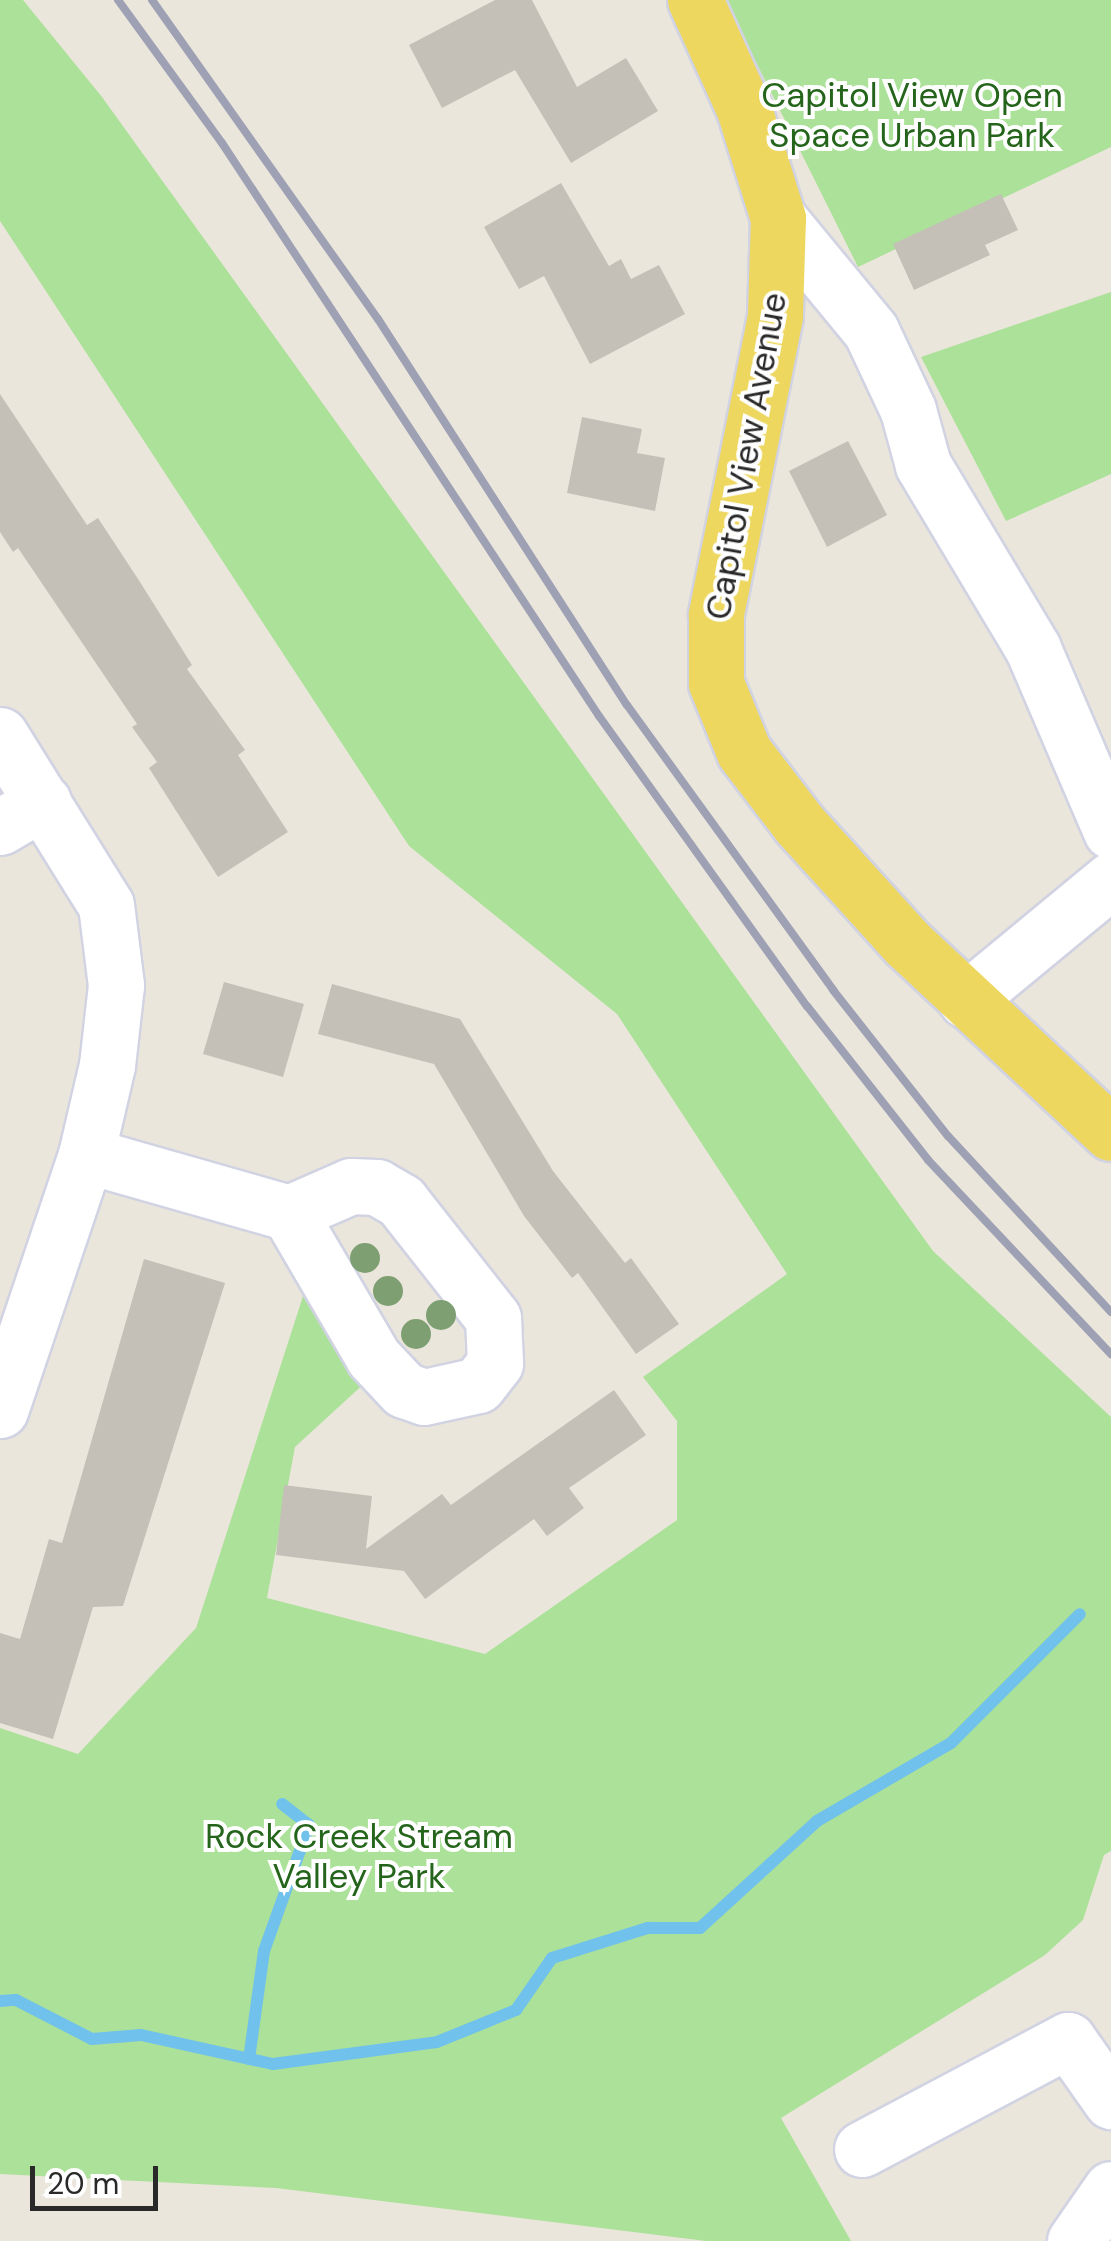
<!DOCTYPE html>
<html>
<head>
<meta charset="utf-8">
<style>
  body { margin:0 }
  #map { position:relative; width:1111px; height:2241px; overflow:hidden; background:#ebe6dc; font-family:"DM Sans",sans-serif }
  div>[style] { position:absolute }
  .green>* { inset:0; background:#ace199 }
  .stream>* { height:12px; margin:-6px; padding:0 6px; transform-origin:6px; border-radius:6px; background:#70c1ec }
  .building>* { inset:0; background:#c4c0b7 }
  .roads { filter:drop-shadow(2px 0 #d1d3e2) drop-shadow(-2px 0 #d1d3e2) drop-shadow(0 2px #d1d3e2) drop-shadow(0 -2px #d1d3e2) }
  .minor>* { height:55px; margin:-27.5px; padding:0 27.5px; transform-origin:27.5px; border-radius:27.5px; background:#fff }
  .major>* { height:55px; margin:-27.5px; padding:0 27.5px; transform-origin:27.5px; border-radius:27.5px; background:#edd75f }
  .rail>* { height:8px; margin:-4px; padding:0 4px; transform-origin:4px; border-radius:4px; background:#9ea0b3 }
  .trees>* { width:30px; height:30px; margin:-15px; border-radius:50%; background:#7e9f72 }
  span { translate:-50% -50%; white-space:nowrap; text-align:center; line-height:1.15; -webkit-text-stroke:8px #fff; paint-order:stroke }
  .park-label { font-size:35px; color:#25651b }
  .street-label { font-size:35px; color:#292929 }
  .scale { position:absolute; left:30px; top:2166px; width:128px; height:45px; box-sizing:border-box; border:5px solid #292929; border-top:0; padding-left:12px; font-size:30px; line-height:35px; white-space:nowrap; color:#292929; -webkit-text-stroke:8px #fff; paint-order:stroke }
</style>
</head>
<body>
<div id="map">
  <div class="green">
    <div style="clip-path:polygon(0 0,23px 0,102px 97px,933px 1251px,1111px 1417px,1111px 1851px,1104px 1855px,1083px 1920px,1045px 1955px,781px 2118px,851px 2241px,706px 2241px,276px 2188px,0 2174px,0 1728px,78px 1754px,196px 1628px,304px 1293px,368px 1380px,295px 1447px,267px 1598px,485px 1654px,677px 1520px,677px 1421px,643px 1377px,787px 1274px,617px 1014px,409px 846px,0 221px)"></div>
    <div style="clip-path:polygon(725px 0,1111px 0,1111px 147px,858px 267px)"></div>
    <div style="clip-path:polygon(1111px 292px,1111px 474px,1006px 521px,921px 357px)"></div>
  </div>
  <div class="stream">
    <div style="left:0;top:2001px;width:16px;rotate:-4deg"></div>
    <div style="left:16px;top:2000px;width:85px;rotate:27.2deg"></div>
    <div style="left:92px;top:2039px;width:49px;rotate:-4.7deg"></div>
    <div style="left:141px;top:2035px;width:135px;rotate:12.4deg"></div>
    <div style="left:273px;top:2064px;width:165px;rotate:-7.6deg"></div>
    <div style="left:437px;top:2042px;width:85px;rotate:-22.1deg"></div>
    <div style="left:516px;top:2010px;width:63px;rotate:-55.3deg"></div>
    <div style="left:552px;top:1958px;width:101px;rotate:-17.4deg"></div>
    <div style="left:648px;top:1928px;width:52px"></div>
    <div style="left:700px;top:1928px;width:159px;rotate:-42.4deg"></div>
    <div style="left:817px;top:1821px;width:155px;rotate:-30.2deg"></div>
    <div style="left:951px;top:1743px;width:182px;rotate:-45deg"></div>
    <div style="left:249px;top:2059px;width:109px;rotate:-82.1deg"></div>
    <div style="left:264px;top:1951px;width:134px;rotate:-70.3deg"></div>
    <div style="left:309px;top:1825px;width:34px;rotate:-142deg"></div>
  </div>
  <div class="building">
    <div style="clip-path:polygon(495px 0,532px 0,577px 87px,626px 58px,658px 111px,571px 163px,515px 70px,442px 108px,409px 45px)"></div>
    <div style="clip-path:polygon(561px 183px,609px 266px,621px 259px,631px 279px,659px 265px,685px 314px,590px 364px,544px 276px,519px 289px,484px 227px)"></div>
    <div style="clip-path:polygon(1001px 194px,1018px 230px,985px 245px,990px 255px,914px 290px,893px 244px)"></div>
    <div style="clip-path:polygon(0 394px,87px 525px,98px 518px,140px 582px,192px 665px,187px 669px,245px 750px,238px 755px,288px 832px,218px 877px,149px 768px,157px 762px,132px 727px,137px 724px,18px 548px,13px 552px,0 532px)"></div>
    <div style="clip-path:polygon(582px 417px,642px 429px,637px 453px,665px 458px,655px 511px,567px 493px)"></div>
    <div style="clip-path:polygon(848px 441px,887px 515px,827px 547px,789px 471px)"></div>
    <div style="clip-path:polygon(224px 982px,304px 1004px,283px 1077px,203px 1054px)"></div>
    <div style="clip-path:polygon(332px 984px,460px 1019px,553px 1171px,625px 1263px,631px 1258px,679px 1324px,636px 1354px,578px 1273px,572px 1278px,524px 1216px,434px 1064px,318px 1034px)"></div>
    <div style="clip-path:polygon(144px 1259px,225px 1283px,123px 1606px,93px 1607px,53px 1739px,0 1723px,0 1633px,20px 1639px,49px 1539px,62px 1543px)"></div>
    <div style="clip-path:polygon(614px 1390px,646px 1435px,569px 1488px,584px 1508px,547px 1536px,534px 1519px,425px 1599px,404px 1571px,276px 1555px,284px 1485px,372px 1496px,366px 1549px,442px 1494px,451px 1505px)"></div>
  </div>
  <div class="roads">
    <div class="minor">
      <div style="left:778px;top:218px;width:146px;rotate:50.5deg"></div>
      <div style="left:871px;top:331px;width:87px;rotate:64.9deg"></div>
      <div style="left:908px;top:410px;width:57px;rotate:74.7deg"></div>
      <div style="left:923px;top:465px;width:214px;rotate:59.1deg"></div>
      <div style="left:1033px;top:649px;width:198px;rotate:66.8deg"></div>
      <div style="left:0;top:735px;width:200px;rotate:58.1deg"></div>
      <div style="left:106px;top:905px;width:81px;rotate:82.9deg"></div>
      <div style="left:116px;top:985px;width:81px;rotate:96.4deg"></div>
      <div style="left:107px;top:1065px;width:92px;rotate:103.1deg"></div>
      <div style="left:86px;top:1155px;width:269px;rotate:108.6deg"></div>
      <div style="left:0;top:827px;width:50px;rotate:-30.2deg"></div>
      <div style="left:966px;top:1000px;width:188px;rotate:-39.6deg"></div>
      <div style="left:86px;top:1155px;width:211px;rotate:15.9deg"></div>
      <div style="left:289px;top:1213px;width:167px;rotate:59.7deg"></div>
      <div style="left:373px;top:1357px;width:45px;rotate:46.8deg"></div>
      <div style="left:404px;top:1390px;width:21px;rotate:19deg"></div>
      <div style="left:424px;top:1397px;width:55px;rotate:-12.5deg"></div>
      <div style="left:478px;top:1385px;width:28px;rotate:-52deg"></div>
      <div style="left:495px;top:1363px;width:45px;rotate:-92.5deg"></div>
      <div style="left:493px;top:1318px;width:149px;rotate:-128.2deg"></div>
      <div style="left:401px;top:1201px;width:28px;rotate:-150deg"></div>
      <div style="left:377px;top:1187px;width:26px;rotate:-178deg"></div>
      <div style="left:351px;top:1186px;width:68px;rotate:156.5deg"></div>
      <div style="left:862px;top:2149px;width:233px;rotate:-27.9deg"></div>
      <div style="left:1068px;top:2040px;width:75px;rotate:54.8deg"></div>
      <div style="left:1075px;top:2241px;width:63px;rotate:-55.3deg"></div>
    </div>
    <div class="major">
      <div style="left:695px;top:0;width:120px;rotate:65.8deg"></div>
      <div style="left:744px;top:109px;width:114px;rotate:72.7deg"></div>
      <div style="left:778px;top:218px;width:98px;rotate:91.8deg"></div>
      <div style="left:775px;top:316px;width:305px;rotate:101.2deg"></div>
      <div style="left:716px;top:615px;width:68px;rotate:90deg"></div>
      <div style="left:716px;top:683px;width:74px;rotate:67.9deg"></div>
      <div style="left:744px;top:752px;width:91px;rotate:52.6deg"></div>
      <div style="left:799px;top:824px;width:162px;rotate:47.8deg"></div>
      <div style="left:908px;top:944px;width:277px;rotate:43deg"></div>
    </div>
  </div>
  <div class="rail">
    <div style="left:118px;top:0;width:177px;rotate:54deg"></div>
    <div style="left:222px;top:143px;width:686px;rotate:56.66deg"></div>
    <div style="left:599px;top:716px;width:357px;rotate:54.4deg"></div>
    <div style="left:807px;top:1006px;width:196px;rotate:51.8deg"></div>
    <div style="left:928px;top:1160px;width:267px;rotate:46.7deg"></div>
    <div style="left:152px;top:0;width:391px;rotate:54.7deg"></div>
    <div style="left:378px;top:319px;width:459px;rotate:57.2deg"></div>
    <div style="left:627px;top:705px;width:352px;rotate:54.1deg"></div>
    <div style="left:833px;top:990px;width:186px;rotate:51.8deg"></div>
    <div style="left:948px;top:1136px;width:240px;rotate:47.2deg"></div>
  </div>
  <div class="trees">
    <div style="left:365px;top:1258px"></div>
    <div style="left:388px;top:1291px"></div>
    <div style="left:441px;top:1315px"></div>
    <div style="left:416px;top:1334px"></div>
  </div>
  <div class="park-label">
    <span style="left:912px;top:115px">Capitol View Open<br>Space Urban Park</span>
    <span style="left:359px;top:1856px">Rock Creek Stream<br>Valley Park</span>
  </div>
  <div class="street-label">
    <span style="left:746px;top:456px;rotate:-80deg">Capitol View Avenue</span>
  </div>
  <div class="scale">20 m</div>
</div>
</body>
</html>
